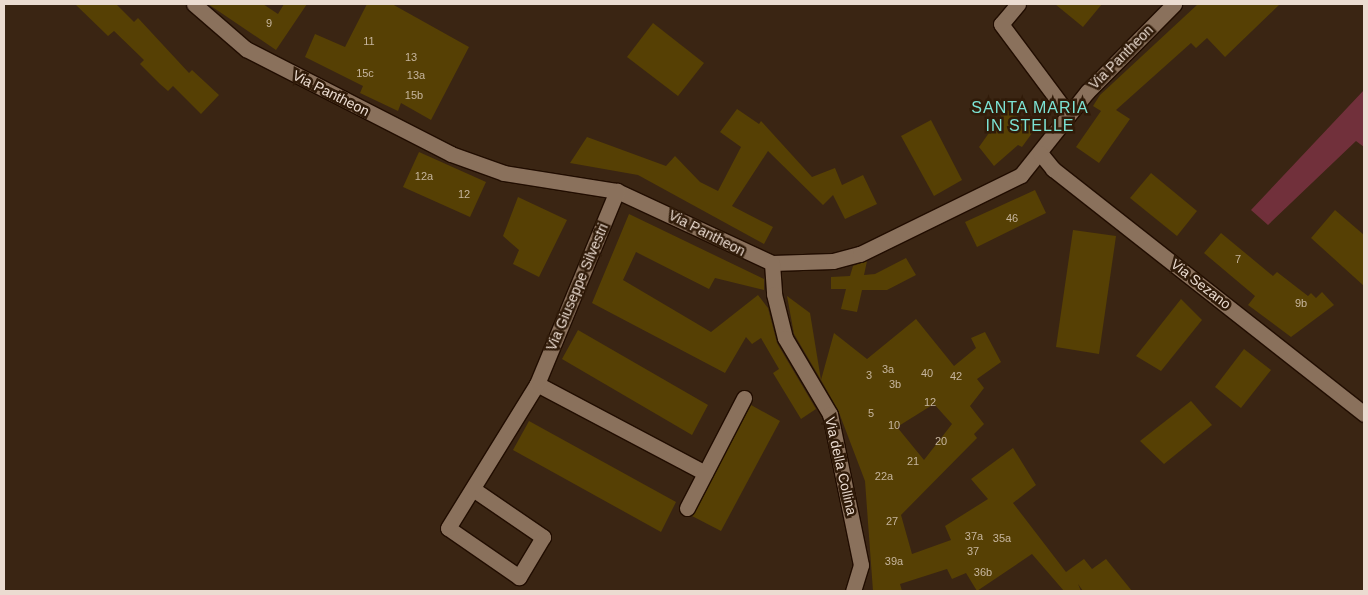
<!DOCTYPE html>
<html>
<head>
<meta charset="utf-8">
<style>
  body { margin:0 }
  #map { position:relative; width:1368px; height:595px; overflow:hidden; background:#3a2513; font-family:Helvetica,sans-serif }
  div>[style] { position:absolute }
  .green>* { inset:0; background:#71303b }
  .building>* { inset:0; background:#564004 }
  .roads { filter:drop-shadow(1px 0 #210d00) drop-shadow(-1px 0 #210d00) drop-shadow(0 1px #210d00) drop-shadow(0 -1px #210d00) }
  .minor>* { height:15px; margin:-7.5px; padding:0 7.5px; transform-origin:7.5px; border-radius:7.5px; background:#8a715c }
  span { translate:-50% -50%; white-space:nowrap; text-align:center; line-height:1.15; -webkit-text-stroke:5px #301b09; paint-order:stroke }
  .number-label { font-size:11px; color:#c6b59e }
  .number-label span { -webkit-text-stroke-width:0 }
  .street-label { font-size:14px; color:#ebdcd1 }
  .quarter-label { font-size:16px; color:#7ce3d4; letter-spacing:1px }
  .frame { position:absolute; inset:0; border:5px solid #ebdcd1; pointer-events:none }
</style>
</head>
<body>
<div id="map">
  <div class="green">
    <div style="clip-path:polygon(1364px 90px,1364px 147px,1356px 141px,1268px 225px,1251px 210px)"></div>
  </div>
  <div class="building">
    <div style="clip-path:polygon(75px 4px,116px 4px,134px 22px,138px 18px,189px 73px,192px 70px,219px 95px,201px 114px,173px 86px,168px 91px,160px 84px,140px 64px,144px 60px,114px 31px,108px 36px)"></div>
    <div style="clip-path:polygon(208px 4px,263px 4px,278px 14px,284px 4px,307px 4px,276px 50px)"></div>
    <div style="clip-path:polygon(367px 4px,392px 4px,469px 47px,431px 120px,401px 103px,398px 111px,360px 93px,363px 86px,305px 57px,315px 34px,345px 47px)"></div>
    <div style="clip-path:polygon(1055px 4px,1102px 4px,1083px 27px)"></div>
    <div style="clip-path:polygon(1198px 4px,1280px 4px,1225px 57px,1207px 38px,1196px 48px,1191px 43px,1116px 110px,1130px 119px,1099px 163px,1076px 147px,1101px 111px,1093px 106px,1100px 95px)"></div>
    <div style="clip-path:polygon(653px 23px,704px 63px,678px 96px,627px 57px)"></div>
    <div style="clip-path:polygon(737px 109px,759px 124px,761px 121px,812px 177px,835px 168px,842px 185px,863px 175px,877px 204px,845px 219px,833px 195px,823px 205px,768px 151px,732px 206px,773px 227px,764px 244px,638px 175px,570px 163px,587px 137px,666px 166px,675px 156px,700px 182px,718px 191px,741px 147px,720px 132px)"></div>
    <div style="clip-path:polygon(1006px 109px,1035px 129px,1022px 147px,1018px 145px,994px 166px,979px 147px)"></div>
    <div style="clip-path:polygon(931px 120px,962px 180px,934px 196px,901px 136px)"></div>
    <div style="clip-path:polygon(419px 152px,486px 182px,470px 217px,403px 187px)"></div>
    <div style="clip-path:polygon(1151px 173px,1197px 211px,1177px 236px,1130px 198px)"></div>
    <div style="clip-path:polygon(1035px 190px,1046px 213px,977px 247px,965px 222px)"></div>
    <div style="clip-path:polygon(518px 197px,567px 220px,539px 277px,513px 264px,519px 250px,503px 236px)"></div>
    <div style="clip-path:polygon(1335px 210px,1364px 235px,1364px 286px,1311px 238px)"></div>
    <div style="clip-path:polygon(629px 214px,764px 279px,764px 290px,715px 278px,709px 289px,636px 252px,623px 280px,711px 332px,758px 295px,768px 308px,777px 343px,816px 409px,801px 419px,773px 373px,779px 369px,761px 338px,752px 344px,746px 337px,725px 373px,592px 303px)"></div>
    <div style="clip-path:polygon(1073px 230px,1116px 236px,1099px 354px,1056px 347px)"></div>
    <div style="clip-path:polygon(1221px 233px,1273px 276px,1277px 272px,1308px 296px,1311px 293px,1316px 298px,1322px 292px,1334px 305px,1291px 337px,1248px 305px,1255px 296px,1204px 253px)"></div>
    <div style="clip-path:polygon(906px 258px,916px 275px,887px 290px,862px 290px,857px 312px,841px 309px,846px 289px,831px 289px,831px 277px,850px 276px,853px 266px,867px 261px,864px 275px,875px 274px)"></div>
    <div style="clip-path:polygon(787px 296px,810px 313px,821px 380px,794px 334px)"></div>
    <div style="clip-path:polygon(1181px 299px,1202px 320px,1161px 371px,1136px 356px)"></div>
    <div style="clip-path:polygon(evenodd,916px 319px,954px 366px,976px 348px,971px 338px,985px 332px,1001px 362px,977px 379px,984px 388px,970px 406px,984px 424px,974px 434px,977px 438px,901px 515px,912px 554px,951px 540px,945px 526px,988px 499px,971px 479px,1013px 448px,1036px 485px,1013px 503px,1066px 572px,1084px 559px,1092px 569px,1106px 559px,1132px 591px,1083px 591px,1078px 584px,1081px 591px,1064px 591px,1032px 554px,977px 591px,966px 573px,952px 579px,947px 569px,900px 584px,902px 591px,873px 591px,865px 481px,838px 410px,821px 380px,834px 333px,867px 359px,916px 319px,934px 404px,952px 424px,924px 460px,897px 427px,934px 404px)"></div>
    <div style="clip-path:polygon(578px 330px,708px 405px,692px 435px,562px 359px)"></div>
    <div style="clip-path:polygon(1244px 349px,1271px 370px,1241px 408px,1215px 387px)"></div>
    <div style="clip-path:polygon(1191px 401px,1212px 425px,1164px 464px,1140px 441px)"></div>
    <div style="clip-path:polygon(751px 405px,780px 421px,721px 531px,692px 516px)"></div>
    <div style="clip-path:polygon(529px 421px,676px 502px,661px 532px,513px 450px)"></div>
  </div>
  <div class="roads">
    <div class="minor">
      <div style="left:194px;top:4px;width:69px;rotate:40.9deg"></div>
      <div style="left:246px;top:49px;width:230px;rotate:27.1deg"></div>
      <div style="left:451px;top:154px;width:56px;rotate:19.7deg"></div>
      <div style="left:504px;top:173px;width:114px;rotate:9.1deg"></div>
      <div style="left:617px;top:191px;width:171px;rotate:24.9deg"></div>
      <div style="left:772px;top:263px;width:61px;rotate:-1.9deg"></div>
      <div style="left:833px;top:261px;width:28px;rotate:-15deg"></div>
      <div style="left:860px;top:254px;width:179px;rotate:-26.1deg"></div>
      <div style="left:1021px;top:175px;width:106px;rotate:-51.5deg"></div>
      <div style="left:1087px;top:92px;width:124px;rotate:-45.3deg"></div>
      <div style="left:1018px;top:4px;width:26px;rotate:130deg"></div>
      <div style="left:1001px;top:24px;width:112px;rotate:53.3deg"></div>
      <div style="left:1040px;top:153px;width:21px;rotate:51deg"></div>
      <div style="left:1053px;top:169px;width:396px;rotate:38.2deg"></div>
      <div style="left:772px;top:263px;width:31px;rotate:86deg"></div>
      <div style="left:774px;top:294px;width:45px;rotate:76deg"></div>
      <div style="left:785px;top:338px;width:88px;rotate:59.4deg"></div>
      <div style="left:830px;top:414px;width:154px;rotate:78.4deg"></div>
      <div style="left:861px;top:565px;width:27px;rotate:107deg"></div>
      <div style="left:537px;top:384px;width:190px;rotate:27.9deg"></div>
      <div style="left:473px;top:489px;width:85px;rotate:34.4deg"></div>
      <div style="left:543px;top:537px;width:47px;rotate:121deg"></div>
      <div style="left:519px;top:577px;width:86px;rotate:-145.4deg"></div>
      <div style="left:448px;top:528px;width:169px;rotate:-58.3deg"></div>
      <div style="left:537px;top:384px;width:209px;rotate:-67.5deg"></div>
      <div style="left:687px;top:508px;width:124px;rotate:-62.6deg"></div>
    </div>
  </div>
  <div class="number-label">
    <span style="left:269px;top:23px">9</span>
    <span style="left:369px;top:41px">11</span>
    <span style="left:411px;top:57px">13</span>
    <span style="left:365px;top:73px">15c</span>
    <span style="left:416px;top:75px">13a</span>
    <span style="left:414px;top:95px">15b</span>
    <span style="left:424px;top:176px">12a</span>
    <span style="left:464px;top:194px">12</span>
    <span style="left:1012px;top:218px">46</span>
    <span style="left:1238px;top:259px">7</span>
    <span style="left:1301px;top:303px">9b</span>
    <span style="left:888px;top:369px">3a</span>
    <span style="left:927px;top:373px">40</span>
    <span style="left:869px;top:375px">3</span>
    <span style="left:956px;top:376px">42</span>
    <span style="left:895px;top:384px">3b</span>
    <span style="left:930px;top:402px">12</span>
    <span style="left:871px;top:413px">5</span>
    <span style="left:894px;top:425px">10</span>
    <span style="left:941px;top:441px">20</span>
    <span style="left:913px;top:461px">21</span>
    <span style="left:884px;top:476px">22a</span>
    <span style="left:892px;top:521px">27</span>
    <span style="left:974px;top:536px">37a</span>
    <span style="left:1002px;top:538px">35a</span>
    <span style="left:973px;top:551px">37</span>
    <span style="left:894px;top:561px">39a</span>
    <span style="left:983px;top:572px">36b</span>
  </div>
  <div class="street-label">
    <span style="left:1121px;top:57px;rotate:-45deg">Via Pantheon</span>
    <span style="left:331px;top:93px;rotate:27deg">Via Pantheon</span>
    <span style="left:707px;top:233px;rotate:27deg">Via Pantheon</span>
    <span style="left:1201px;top:284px;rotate:38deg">Via Sezano</span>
    <span style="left:577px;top:287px;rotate:-67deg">Via Giuseppe Silvestri</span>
    <span style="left:841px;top:466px;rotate:77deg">Via della Collina</span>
  </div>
  <div class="quarter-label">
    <span style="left:1030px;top:117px">SANTA MARIA<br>IN STELLE</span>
  </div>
  <div class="frame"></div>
</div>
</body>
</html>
